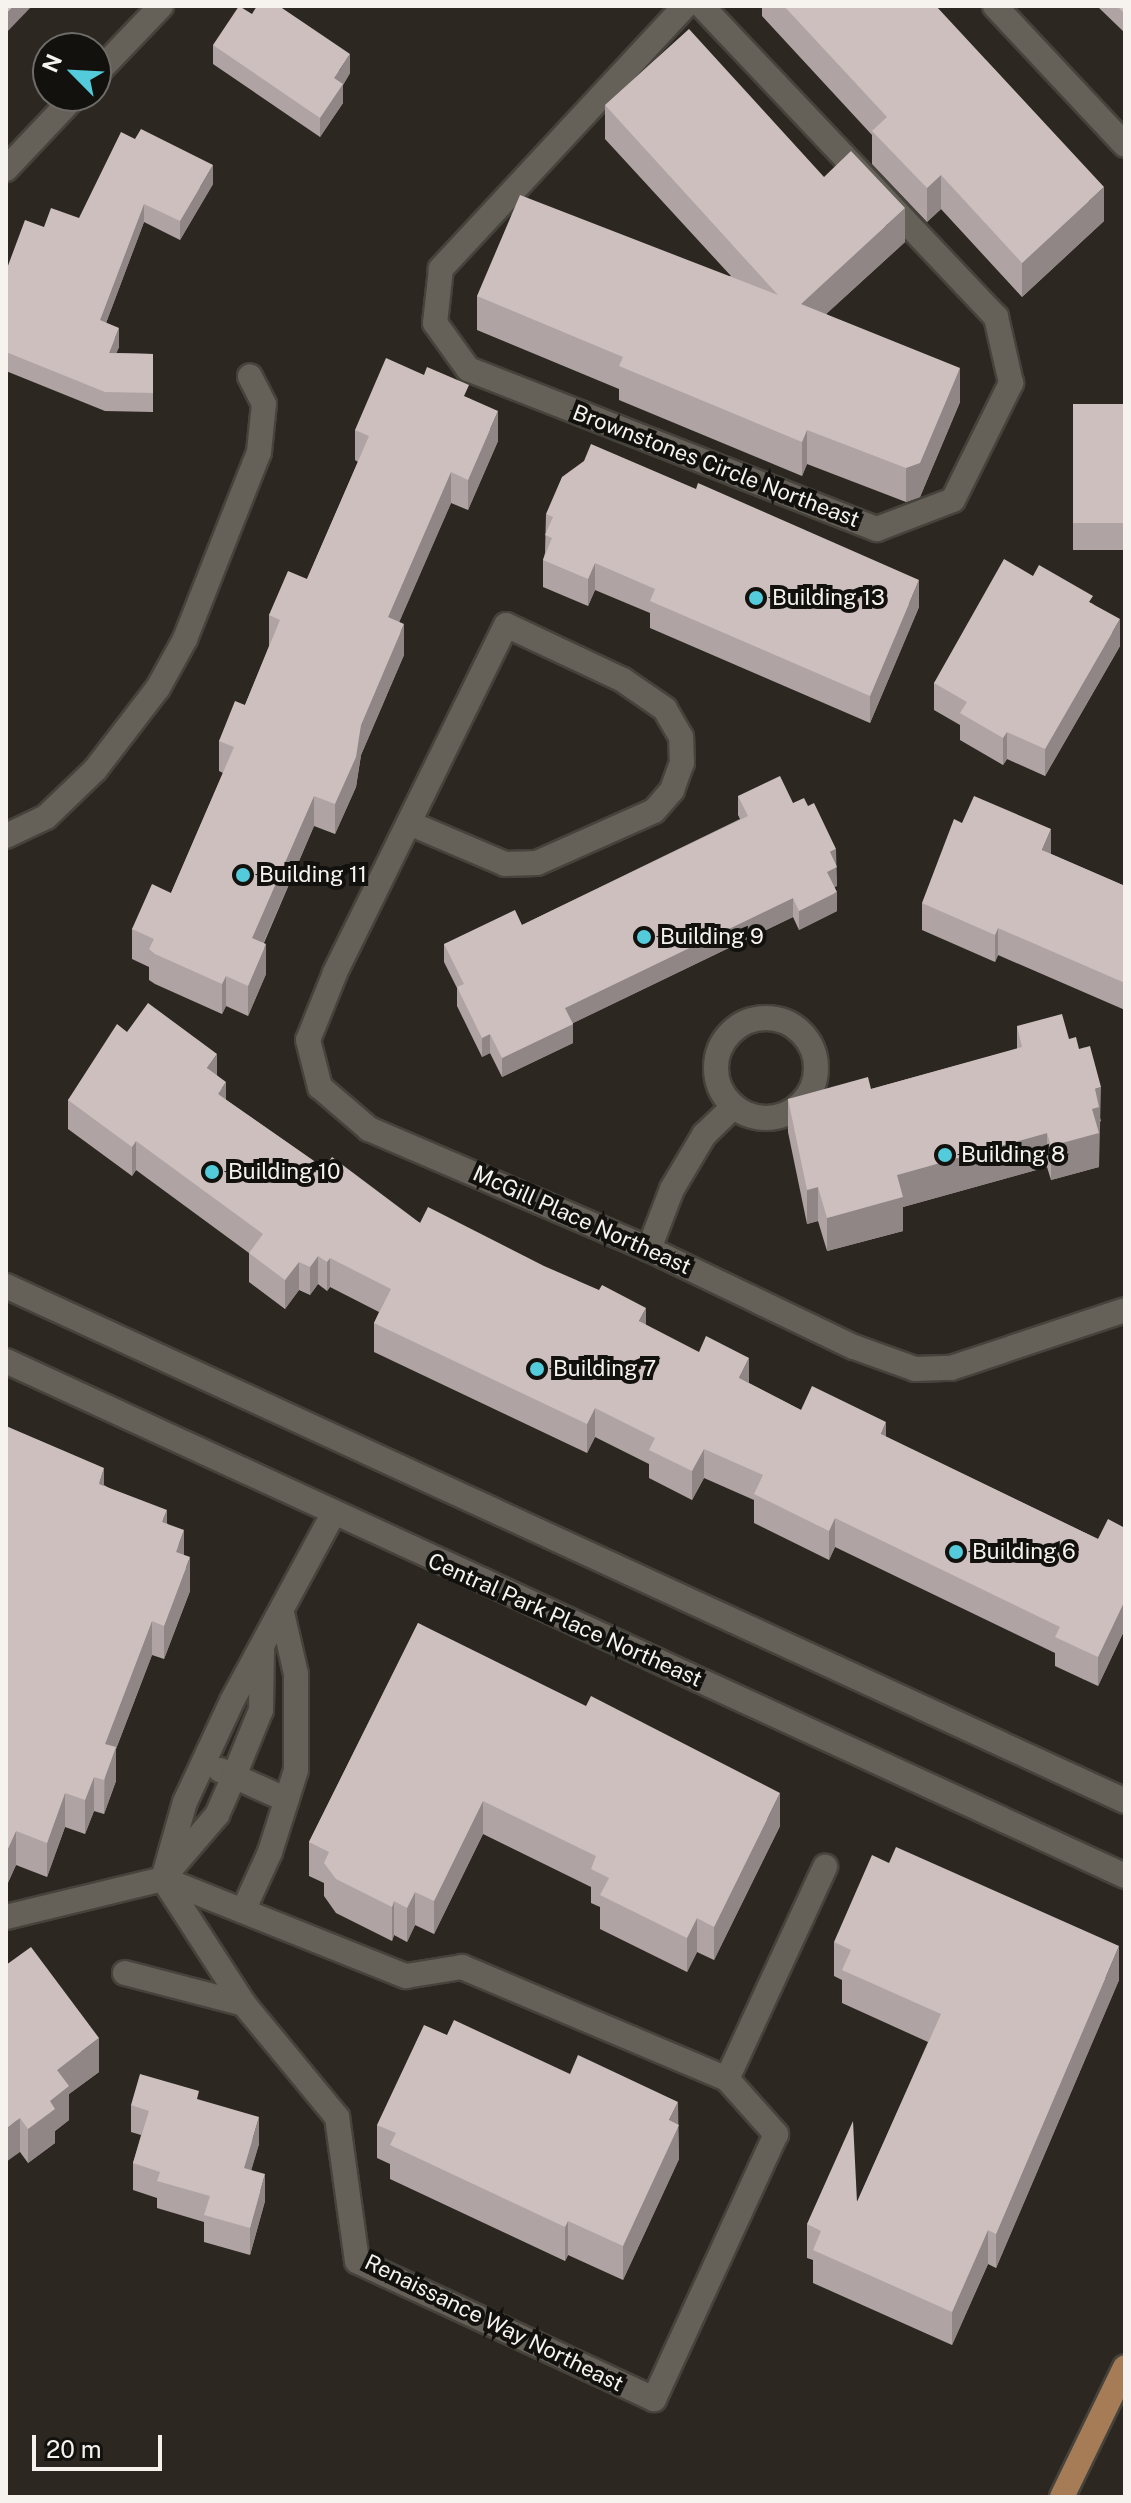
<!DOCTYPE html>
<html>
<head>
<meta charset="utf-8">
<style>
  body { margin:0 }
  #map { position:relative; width:1131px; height:2503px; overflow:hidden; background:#2c2821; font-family:"Public Sans",sans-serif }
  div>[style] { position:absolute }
  .roads { filter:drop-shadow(2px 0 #46433c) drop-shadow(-2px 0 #46433c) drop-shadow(0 2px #46433c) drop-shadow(0 -2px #46433c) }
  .minor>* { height:24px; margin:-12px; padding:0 12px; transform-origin:12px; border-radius:12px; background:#656058 }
  .minor>.ring { margin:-12px; padding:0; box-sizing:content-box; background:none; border:24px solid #656058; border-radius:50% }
  .major>* { height:24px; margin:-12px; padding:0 12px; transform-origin:12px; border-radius:12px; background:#a67c56 }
  .wall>* { inset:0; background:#afa4a3 }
  .shaded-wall>* { inset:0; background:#8f8685 }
  .building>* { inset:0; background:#ccbfbe }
  .dots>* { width:22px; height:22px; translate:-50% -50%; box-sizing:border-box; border:4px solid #13110e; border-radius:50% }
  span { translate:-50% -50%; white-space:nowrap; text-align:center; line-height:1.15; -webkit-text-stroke:8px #13110e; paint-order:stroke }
  .street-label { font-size:22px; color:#f6f3ee }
  .poi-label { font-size:22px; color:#f6f3ee }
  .left { translate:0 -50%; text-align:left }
  .frame { position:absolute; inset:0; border:8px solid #f6f3ee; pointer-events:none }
  .north { position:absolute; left:32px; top:32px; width:80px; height:80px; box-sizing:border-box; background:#13110e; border:2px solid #6e6b68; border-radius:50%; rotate:294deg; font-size:22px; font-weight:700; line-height:32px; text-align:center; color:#f6f3ee }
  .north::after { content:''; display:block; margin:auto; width:28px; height:36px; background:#53cbda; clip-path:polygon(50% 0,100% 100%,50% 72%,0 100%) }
  .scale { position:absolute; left:32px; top:2435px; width:130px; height:36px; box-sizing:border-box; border:4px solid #f6f3ee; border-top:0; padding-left:10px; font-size:24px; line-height:28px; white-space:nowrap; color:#f6f3ee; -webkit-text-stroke:6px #13110e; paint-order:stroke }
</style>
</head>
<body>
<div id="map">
  <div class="roads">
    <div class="minor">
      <div style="left:685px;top:6px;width:359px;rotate:132.9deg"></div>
      <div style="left:441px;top:269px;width:54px;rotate:96.3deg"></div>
      <div style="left:435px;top:323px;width:57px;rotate:54.3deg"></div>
      <div style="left:468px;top:369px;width:439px;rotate:21.4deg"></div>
      <div style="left:877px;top:529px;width:81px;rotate:-20.9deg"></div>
      <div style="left:953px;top:500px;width:131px;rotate:-63.6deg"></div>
      <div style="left:1011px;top:383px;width:68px;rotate:-102.8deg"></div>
      <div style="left:996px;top:317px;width:428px;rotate:-133.4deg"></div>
      <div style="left:995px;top:6px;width:190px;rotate:46.9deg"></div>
      <div style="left:96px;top:74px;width:94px;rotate:-46.3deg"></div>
      <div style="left:6px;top:169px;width:100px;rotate:-46.6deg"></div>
      <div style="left:409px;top:823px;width:104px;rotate:23.1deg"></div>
      <div style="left:505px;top:864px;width:32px;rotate:-2deg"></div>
      <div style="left:537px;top:863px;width:128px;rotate:-24deg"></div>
      <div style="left:654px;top:811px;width:28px;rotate:-49deg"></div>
      <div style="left:672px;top:790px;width:29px;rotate:-70deg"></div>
      <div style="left:682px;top:763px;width:26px;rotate:-92deg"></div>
      <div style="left:681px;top:737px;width:32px;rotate:-120deg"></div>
      <div style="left:665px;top:709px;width:51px;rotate:-145.4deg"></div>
      <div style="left:623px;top:680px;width:129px;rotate:-154.8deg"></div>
      <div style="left:506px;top:625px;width:388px;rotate:116.2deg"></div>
      <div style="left:335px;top:973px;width:72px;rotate:111.9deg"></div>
      <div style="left:308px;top:1040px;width:49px;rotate:75.7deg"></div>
      <div style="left:320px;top:1087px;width:65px;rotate:40.6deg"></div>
      <div style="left:369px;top:1129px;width:305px;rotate:23.2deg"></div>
      <div style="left:649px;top:1249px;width:227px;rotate:25.6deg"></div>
      <div style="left:854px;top:1347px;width:65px;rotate:19.8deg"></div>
      <div style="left:915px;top:1369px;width:36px;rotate:-2deg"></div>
      <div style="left:951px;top:1368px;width:183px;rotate:-18.4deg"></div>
      <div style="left:6px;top:836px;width:44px;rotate:-25.4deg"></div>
      <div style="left:46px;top:817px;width:68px;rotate:-43.8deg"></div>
      <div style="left:95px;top:770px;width:103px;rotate:-52.5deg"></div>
      <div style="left:158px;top:688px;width:56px;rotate:-61.1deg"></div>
      <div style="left:185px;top:639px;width:201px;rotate:-68.4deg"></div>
      <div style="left:259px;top:452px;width:48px;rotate:-84.1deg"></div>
      <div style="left:264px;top:404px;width:31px;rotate:-117deg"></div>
      <div class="ring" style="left:716px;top:1018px;width:76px;height:76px"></div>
      <div style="left:649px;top:1249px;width:64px;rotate:-69deg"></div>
      <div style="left:672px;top:1189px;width:63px;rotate:-59.3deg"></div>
      <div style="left:704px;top:1135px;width:39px;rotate:-44deg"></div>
      <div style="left:6px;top:1286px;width:1232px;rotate:24.71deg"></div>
      <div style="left:6px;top:1361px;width:1232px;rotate:24.71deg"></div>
      <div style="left:220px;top:1770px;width:73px;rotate:24.1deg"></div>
      <div style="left:169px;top:1871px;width:74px;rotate:-49.4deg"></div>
      <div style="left:217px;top:1815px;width:43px;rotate:-66.4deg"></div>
      <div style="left:234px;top:1776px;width:71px;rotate:-67.8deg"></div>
      <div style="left:261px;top:1710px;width:60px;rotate:-89deg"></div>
      <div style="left:163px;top:1879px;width:80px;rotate:-74.1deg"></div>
      <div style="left:185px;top:1802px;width:111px;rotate:-65deg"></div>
      <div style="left:232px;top:1701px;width:213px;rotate:-61.6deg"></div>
      <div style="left:243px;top:1911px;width:65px;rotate:-65.4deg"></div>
      <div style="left:270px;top:1852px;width:86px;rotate:-72.4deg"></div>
      <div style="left:296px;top:1770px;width:96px;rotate:-90deg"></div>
      <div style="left:296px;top:1674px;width:63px;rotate:-102.9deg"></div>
      <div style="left:6px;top:1917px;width:162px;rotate:-13.6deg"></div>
      <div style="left:163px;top:1879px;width:262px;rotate:21.8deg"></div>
      <div style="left:406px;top:1976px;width:57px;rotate:-9.1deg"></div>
      <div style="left:462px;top:1967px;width:288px;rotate:22.9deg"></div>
      <div style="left:727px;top:2079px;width:74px;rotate:48.3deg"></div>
      <div style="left:776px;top:2134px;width:292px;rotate:114.7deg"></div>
      <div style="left:654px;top:2399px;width:327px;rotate:-155.1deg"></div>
      <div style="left:357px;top:2261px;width:145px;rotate:-97.9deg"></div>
      <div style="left:337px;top:2117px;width:146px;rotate:-129.5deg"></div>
      <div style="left:244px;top:2004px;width:149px;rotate:-122.9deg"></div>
      <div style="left:125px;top:1973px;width:123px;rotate:14.6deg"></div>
      <div style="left:727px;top:2079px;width:234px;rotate:-65.2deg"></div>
    </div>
    <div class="major">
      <div style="left:1062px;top:2497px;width:144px;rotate:-64.1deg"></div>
    </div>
  </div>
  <div class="wall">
    <div style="clip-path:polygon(762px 6px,936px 6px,1104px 221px,1022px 297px,941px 209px,927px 222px,872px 164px,872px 135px,762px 16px)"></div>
    <div style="clip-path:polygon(1097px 6px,1125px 6px,1125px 33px)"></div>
    <div style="clip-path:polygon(213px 45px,350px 73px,343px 85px,343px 103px,320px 137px,213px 64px)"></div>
    <div style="clip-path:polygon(605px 105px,824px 177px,905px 242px,826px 314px,960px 402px,920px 497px,906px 502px,807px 464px,802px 476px,619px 400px,619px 389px,477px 330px,477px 296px,731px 276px,605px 139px)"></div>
    <div style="clip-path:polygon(213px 184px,180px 240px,144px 222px,106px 323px,119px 347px,116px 353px,153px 354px,153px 412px,105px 411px,6px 371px,6px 271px,44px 227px)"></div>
    <div style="clip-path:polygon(469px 398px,498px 441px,468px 510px,451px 503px,399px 622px,404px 655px,361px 755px,356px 787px,335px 834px,314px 826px,264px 943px,266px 974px,248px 1016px,226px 1006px,222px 1014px,155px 984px,149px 980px,149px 967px,132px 959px,132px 929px,171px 893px,223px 773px,219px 771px,219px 741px,245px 705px,269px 646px,269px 615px,307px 579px,358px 462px,355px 460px,355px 430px)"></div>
    <div style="clip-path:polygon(1073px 404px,1125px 404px,1125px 550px,1073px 550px)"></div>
    <div style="clip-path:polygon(546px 514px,919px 607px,870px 723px,650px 628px,650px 613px,595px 590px,588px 606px,543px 587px,543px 560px,545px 553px)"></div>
    <div style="clip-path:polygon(1033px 576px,1093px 604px,1120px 646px,1045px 776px,1007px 759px,1003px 765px,960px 740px,960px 725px,934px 710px,934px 683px)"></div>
    <div style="clip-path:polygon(738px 796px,793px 803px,836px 866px,837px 886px,834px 887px,837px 911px,799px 930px,793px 917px,573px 1023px,573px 1043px,502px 1077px,490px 1053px,482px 1057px,457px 1006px,457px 988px,444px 962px,444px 944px,522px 925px,740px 819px,738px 815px)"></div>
    <div style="clip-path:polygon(1051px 854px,1125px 886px,1125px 1010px,998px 955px,995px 962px,922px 930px,922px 903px)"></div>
    <div style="clip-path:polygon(1017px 1026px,1069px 1039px,1079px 1049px,1101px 1121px,1099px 1122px,1099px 1167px,1051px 1180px,1047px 1167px,903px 1207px,903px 1231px,827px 1251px,818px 1221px,807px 1224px,788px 1132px,788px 1099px,871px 1089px,1017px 1049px)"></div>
    <div style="clip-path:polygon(127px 1032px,217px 1075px,226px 1100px,324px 1168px,420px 1223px,646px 1325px,749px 1383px,801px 1410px,886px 1437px,1098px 1539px,1125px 1528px,1125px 1629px,1098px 1686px,1055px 1666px,1055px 1653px,835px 1547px,829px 1560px,754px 1523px,754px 1500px,704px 1478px,692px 1500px,649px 1478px,649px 1464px,595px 1437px,587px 1453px,374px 1352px,374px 1323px,379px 1312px,330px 1287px,327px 1291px,318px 1284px,310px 1295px,299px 1290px,285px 1309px,249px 1282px,249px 1253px,136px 1170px,132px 1176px,68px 1129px,68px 1100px)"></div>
    <div style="clip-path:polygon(6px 1426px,167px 1523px,184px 1555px,190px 1591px,164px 1659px,152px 1655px,116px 1749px,116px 1781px,104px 1814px,94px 1811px,85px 1834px,65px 1827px,47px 1877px,16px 1865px,6px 1887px)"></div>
    <div style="clip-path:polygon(418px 1623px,780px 1826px,714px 1960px,697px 1952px,687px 1972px,600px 1929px,600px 1907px,591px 1903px,591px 1887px,483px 1834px,434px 1934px,415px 1925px,407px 1942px,394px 1935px,392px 1941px,336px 1913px,324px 1896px,324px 1883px,309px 1876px,309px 1842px)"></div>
    <div style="clip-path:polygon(834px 1942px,1119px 1980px,996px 2268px,988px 2264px,952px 2345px,813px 2283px,813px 2260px,807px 2258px,807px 2224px,857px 2202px,928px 2042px,842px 2003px,842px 1980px,834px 1976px)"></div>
    <div style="clip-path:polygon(6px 1965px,99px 2072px,69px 2094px,69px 2120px,55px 2131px,55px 2143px,28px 2163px,20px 2152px)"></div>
    <div style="clip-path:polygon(199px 2100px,259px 2144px,251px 2170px,265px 2201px,250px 2255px,204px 2242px,204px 2222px,157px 2208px,157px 2198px,133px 2190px,133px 2163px,141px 2135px,131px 2132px,131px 2105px)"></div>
    <div style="clip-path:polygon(678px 2124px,679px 2159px,623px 2280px,568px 2255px,565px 2261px,390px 2179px,390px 2164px,377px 2158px,377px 2125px)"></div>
  </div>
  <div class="shaded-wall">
    <div style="clip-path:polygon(14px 6px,32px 6px,6px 33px,6px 14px)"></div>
    <div style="clip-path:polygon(350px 54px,350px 73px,343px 85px,343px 103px,320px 137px,320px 118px,334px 78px)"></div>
    <div style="clip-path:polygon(213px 165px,213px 184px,180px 240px,180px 221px)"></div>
    <div style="clip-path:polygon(941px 175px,941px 209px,927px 222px,927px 188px)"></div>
    <div style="clip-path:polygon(1104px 187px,1104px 221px,1022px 297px,1022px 263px)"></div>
    <div style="clip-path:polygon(144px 204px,144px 222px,100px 339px,100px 320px)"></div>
    <div style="clip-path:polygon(905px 208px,905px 242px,801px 337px,801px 304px)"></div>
    <div style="clip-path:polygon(119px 328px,119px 347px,109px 372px,109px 353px)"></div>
    <div style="clip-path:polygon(960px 368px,960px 402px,920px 497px,906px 502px,906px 468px)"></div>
    <div style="clip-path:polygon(498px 411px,498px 441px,468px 510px,468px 480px)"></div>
    <div style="clip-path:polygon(807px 430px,807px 464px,802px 476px,802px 442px)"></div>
    <div style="clip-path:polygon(451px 472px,451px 503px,388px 648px,388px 617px)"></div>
    <div style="clip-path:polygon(595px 563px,595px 590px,588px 606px,588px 579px)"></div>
    <div style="clip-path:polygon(919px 580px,919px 607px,870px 723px,870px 696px)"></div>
    <div style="clip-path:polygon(1120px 619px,1120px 646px,1045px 776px,1045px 749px)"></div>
    <div style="clip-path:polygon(404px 624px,404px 655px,361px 755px,356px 787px,335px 834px,335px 804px,361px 725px)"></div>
    <div style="clip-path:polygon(1007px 732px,1007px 759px,1003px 765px,1003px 738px)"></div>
    <div style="clip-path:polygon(314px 796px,314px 826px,252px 969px,252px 938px)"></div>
    <div style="clip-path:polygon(1051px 829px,1051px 856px,1042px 850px)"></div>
    <div style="clip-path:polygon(836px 849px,837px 886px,827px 891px,827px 872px,830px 852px)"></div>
    <div style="clip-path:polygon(837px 892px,837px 911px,799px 930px,799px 911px)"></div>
    <div style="clip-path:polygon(793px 898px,793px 917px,565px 1027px,565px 1008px)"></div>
    <div style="clip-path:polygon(998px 928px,998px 955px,995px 962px,995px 935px)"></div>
    <div style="clip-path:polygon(266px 944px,266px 974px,248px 1016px,248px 986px)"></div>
    <div style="clip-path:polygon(226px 976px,226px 1006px,222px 1014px,222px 984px)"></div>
    <div style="clip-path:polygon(573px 1024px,573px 1043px,502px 1077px,502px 1058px)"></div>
    <div style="clip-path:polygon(490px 1034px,490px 1053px,482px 1057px,482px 1038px)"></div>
    <div style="clip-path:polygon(217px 1054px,217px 1082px,207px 1068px)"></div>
    <div style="clip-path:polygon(226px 1082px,226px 1110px,218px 1094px)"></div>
    <div style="clip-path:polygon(1101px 1087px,1099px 1167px,1051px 1180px,1051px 1146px,1095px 1089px)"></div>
    <div style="clip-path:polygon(1047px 1133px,1047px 1167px,903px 1207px,903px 1231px,827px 1251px,827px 1218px,897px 1175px)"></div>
    <div style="clip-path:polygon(136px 1141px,136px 1170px,132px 1176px,132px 1147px)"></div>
    <div style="clip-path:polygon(818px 1187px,818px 1221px,807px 1224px,807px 1190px)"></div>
    <div style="clip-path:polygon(318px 1256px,318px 1284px,310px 1295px,310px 1267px)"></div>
    <div style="clip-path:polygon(330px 1258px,330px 1287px,327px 1291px,327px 1262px)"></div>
    <div style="clip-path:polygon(299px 1262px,299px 1290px,285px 1309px,285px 1280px)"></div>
    <div style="clip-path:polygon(646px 1308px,646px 1337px,639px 1321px)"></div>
    <div style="clip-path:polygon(749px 1358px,749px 1387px,739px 1378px)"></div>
    <div style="clip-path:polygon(595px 1408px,595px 1437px,587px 1453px,587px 1424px)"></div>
    <div style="clip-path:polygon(886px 1422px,886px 1451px,881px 1434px)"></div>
    <div style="clip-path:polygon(704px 1449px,704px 1478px,692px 1500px,692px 1471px)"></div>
    <div style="clip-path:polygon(104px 1468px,104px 1502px,99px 1484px)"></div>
    <div style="clip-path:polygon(167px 1510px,167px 1543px,162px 1522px)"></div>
    <div style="clip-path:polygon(835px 1518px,835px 1547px,829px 1560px,829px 1531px)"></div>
    <div style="clip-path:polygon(184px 1530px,184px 1564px,176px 1552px)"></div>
    <div style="clip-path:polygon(190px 1557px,190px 1591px,164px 1659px,164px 1626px)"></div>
    <div style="clip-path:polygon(1125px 1600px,1125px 1629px,1098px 1686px,1098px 1657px)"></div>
    <div style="clip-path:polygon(152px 1621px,152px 1655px,116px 1749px,116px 1781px,104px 1814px,105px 1744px)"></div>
    <div style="clip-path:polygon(94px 1777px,94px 1811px,85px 1834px,85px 1800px)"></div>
    <div style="clip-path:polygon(65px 1793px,65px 1827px,47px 1877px,47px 1843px)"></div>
    <div style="clip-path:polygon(780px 1793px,780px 1826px,714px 1960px,714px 1927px)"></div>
    <div style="clip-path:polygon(483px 1801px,483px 1834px,434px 1934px,434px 1901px)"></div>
    <div style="clip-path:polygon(16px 1831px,16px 1865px,6px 1887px,6px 1853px)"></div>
    <div style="clip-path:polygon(415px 1892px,415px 1925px,407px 1942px,407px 1908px)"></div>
    <div style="clip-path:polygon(394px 1901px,394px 1935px,392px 1941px,392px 1907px)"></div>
    <div style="clip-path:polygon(697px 1918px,697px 1952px,687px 1972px,687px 1938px)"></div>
    <div style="clip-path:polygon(1119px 1946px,1119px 1980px,996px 2268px,996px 2234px)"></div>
    <div style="clip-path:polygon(99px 2038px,99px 2072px,69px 2094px,69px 2120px,55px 2131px,55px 2143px,28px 2163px,28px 2129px,50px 2101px,57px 2070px)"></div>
    <div style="clip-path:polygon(678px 2102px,679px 2159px,623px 2280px,623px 2246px,669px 2120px)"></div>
    <div style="clip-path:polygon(259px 2117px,259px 2144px,244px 2195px,244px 2168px)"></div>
    <div style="clip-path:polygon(20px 2118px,20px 2152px,6px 2162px,6px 2129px)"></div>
    <div style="clip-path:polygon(265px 2174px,265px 2201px,250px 2255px,250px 2228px)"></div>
    <div style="clip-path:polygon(568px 2221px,568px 2255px,565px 2261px,565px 2227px)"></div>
    <div style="clip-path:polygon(988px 2230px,988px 2264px,952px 2345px,952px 2312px)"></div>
  </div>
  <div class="building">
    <div style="clip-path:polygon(6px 6px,14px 6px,6px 14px)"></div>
    <div style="clip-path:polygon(239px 6px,252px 14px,257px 6px,279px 6px,350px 54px,334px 78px,343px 84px,320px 118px,213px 45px)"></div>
    <div style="clip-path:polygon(784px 6px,936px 6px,1104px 187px,1022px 263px,941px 175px,927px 188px,872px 131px,887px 117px)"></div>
    <div style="clip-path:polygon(1117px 6px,1125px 6px,1125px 14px)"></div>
    <div style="clip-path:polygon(689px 29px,824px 177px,851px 151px,905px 208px,801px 304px,960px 368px,920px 463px,906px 468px,807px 430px,802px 442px,619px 366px,623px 357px,477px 296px,520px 195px,778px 295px,605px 105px)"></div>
    <div style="clip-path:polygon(141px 129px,213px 165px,180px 221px,144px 204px,100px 320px,119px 328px,109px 353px,153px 354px,153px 393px,105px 392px,6px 352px,6px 271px,25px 220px,44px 227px,51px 208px,79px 218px,121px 132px,135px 139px)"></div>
    <div style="clip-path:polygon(386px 358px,424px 375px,427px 367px,469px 385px,464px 396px,498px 411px,468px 480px,451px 472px,388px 617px,404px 624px,361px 725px,356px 757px,335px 804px,314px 796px,252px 938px,266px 944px,248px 986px,226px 976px,222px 984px,155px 954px,149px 949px,154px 939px,132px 929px,152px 884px,171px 893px,234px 747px,219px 741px,235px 701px,245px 705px,280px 620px,269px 615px,288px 571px,307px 579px,369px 436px,355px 430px)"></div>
    <div style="clip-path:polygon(1073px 404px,1125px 404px,1125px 523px,1073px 523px)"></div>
    <div style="clip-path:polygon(591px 444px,696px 489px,698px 483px,919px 580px,870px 696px,650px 601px,655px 589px,595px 563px,588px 579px,543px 560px,552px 538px,545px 535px,553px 517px,546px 514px,562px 477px,584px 461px)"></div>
    <div style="clip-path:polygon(1004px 559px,1033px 576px,1039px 565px,1093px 596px,1089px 602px,1120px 619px,1045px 749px,1007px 732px,1003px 738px,960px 713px,967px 702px,934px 683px)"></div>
    <div style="clip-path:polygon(780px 776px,793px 803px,804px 798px,808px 806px,814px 803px,836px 849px,830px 852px,837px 867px,827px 872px,837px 892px,799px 911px,793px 898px,565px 1008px,573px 1024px,502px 1058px,490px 1034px,482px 1038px,457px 987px,464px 984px,444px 944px,515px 910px,522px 925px,748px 816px,738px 796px)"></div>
    <div style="clip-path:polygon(974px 796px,1051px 829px,1042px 850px,1125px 886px,1125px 983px,998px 928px,995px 935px,922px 903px,954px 819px,962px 823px)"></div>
    <div style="clip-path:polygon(148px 1003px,217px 1054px,207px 1068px,226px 1082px,218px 1094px,324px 1168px,332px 1157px,420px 1223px,428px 1207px,544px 1266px,599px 1290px,602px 1285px,646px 1308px,639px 1321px,699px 1352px,706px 1336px,749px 1358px,739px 1378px,801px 1410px,812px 1386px,886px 1422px,881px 1434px,1098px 1539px,1108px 1519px,1125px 1528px,1125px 1600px,1098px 1657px,1055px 1637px,1060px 1627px,835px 1518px,829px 1531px,754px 1494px,763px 1475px,704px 1449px,692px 1471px,649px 1450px,655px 1438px,595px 1408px,587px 1424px,374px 1323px,391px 1289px,330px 1258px,327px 1262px,318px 1256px,310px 1267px,299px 1262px,285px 1280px,249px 1253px,263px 1234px,136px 1141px,132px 1147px,68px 1100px,117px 1024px,127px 1032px)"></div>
    <div style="clip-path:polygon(1062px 1014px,1069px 1039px,1076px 1037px,1079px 1049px,1090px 1046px,1101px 1087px,1095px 1089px,1099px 1107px,1092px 1109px,1099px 1133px,1051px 1146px,1047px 1133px,897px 1175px,903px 1197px,827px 1218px,818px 1187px,807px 1190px,788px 1099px,868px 1077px,871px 1089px,1022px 1047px,1017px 1026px)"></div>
    <div style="clip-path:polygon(6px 1426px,104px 1468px,99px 1484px,167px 1510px,162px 1522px,184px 1530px,176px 1552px,190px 1557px,164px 1626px,152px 1621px,105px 1744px,116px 1747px,104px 1780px,94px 1777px,85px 1800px,65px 1793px,47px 1843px,16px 1831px,6px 1853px)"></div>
    <div style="clip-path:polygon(418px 1623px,586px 1706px,591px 1696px,780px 1793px,714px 1927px,697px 1918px,687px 1938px,600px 1895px,609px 1878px,591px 1869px,596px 1856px,483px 1801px,434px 1901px,415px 1892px,407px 1908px,394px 1901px,392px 1907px,336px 1879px,324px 1863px,329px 1852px,309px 1842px)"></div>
    <div style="clip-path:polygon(896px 1847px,1119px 1946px,996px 2234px,988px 2230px,952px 2312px,813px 2250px,821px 2231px,807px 2224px,853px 2121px,857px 2202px,941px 2014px,842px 1970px,851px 1950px,834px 1942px,872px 1855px,889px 1863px)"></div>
    <div style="clip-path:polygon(31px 1947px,99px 2038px,57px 2070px,69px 2086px,50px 2101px,55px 2109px,28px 2129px,20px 2118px,6px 2129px,6px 1965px)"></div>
    <div style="clip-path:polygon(454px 2020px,570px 2074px,578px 2055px,678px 2102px,669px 2120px,679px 2125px,623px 2246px,568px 2221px,565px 2227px,390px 2145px,396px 2133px,377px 2125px,424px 2025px,447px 2035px)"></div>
    <div style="clip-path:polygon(140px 2074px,199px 2091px,197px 2099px,259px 2117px,244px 2168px,265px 2174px,250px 2228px,204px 2215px,210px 2196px,157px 2181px,160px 2172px,133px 2163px,149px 2111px,131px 2105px)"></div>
  </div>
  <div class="dots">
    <div style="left:756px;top:598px;background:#53cbda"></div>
    <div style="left:243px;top:875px;background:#53cbda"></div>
    <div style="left:644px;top:937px;background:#53cbda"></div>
    <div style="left:945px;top:1155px;background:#53cbda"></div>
    <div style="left:212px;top:1172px;background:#53cbda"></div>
    <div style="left:537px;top:1369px;background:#53cbda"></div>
    <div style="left:956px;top:1552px;background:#53cbda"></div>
  </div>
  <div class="street-label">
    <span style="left:716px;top:466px;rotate:21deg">Brownstones Circle Northeast</span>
    <span style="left:582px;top:1220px;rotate:24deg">McGill Place Northeast</span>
    <span style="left:565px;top:1620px;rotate:24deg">Central Park Place Northeast</span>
    <span style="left:494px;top:2323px;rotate:26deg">Renaissance Way Northeast</span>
  </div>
  <div class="poi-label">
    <span class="left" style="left:772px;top:598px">Building 13</span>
    <span class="left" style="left:259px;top:875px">Building 11</span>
    <span class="left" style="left:660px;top:937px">Building 9</span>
    <span class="left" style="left:961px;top:1155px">Building 8</span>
    <span class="left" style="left:228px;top:1172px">Building 10</span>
    <span class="left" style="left:553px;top:1369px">Building 7</span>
    <span class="left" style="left:972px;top:1552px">Building 6</span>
  </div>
  <div class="frame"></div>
  <div class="north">N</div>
  <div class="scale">20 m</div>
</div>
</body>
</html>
